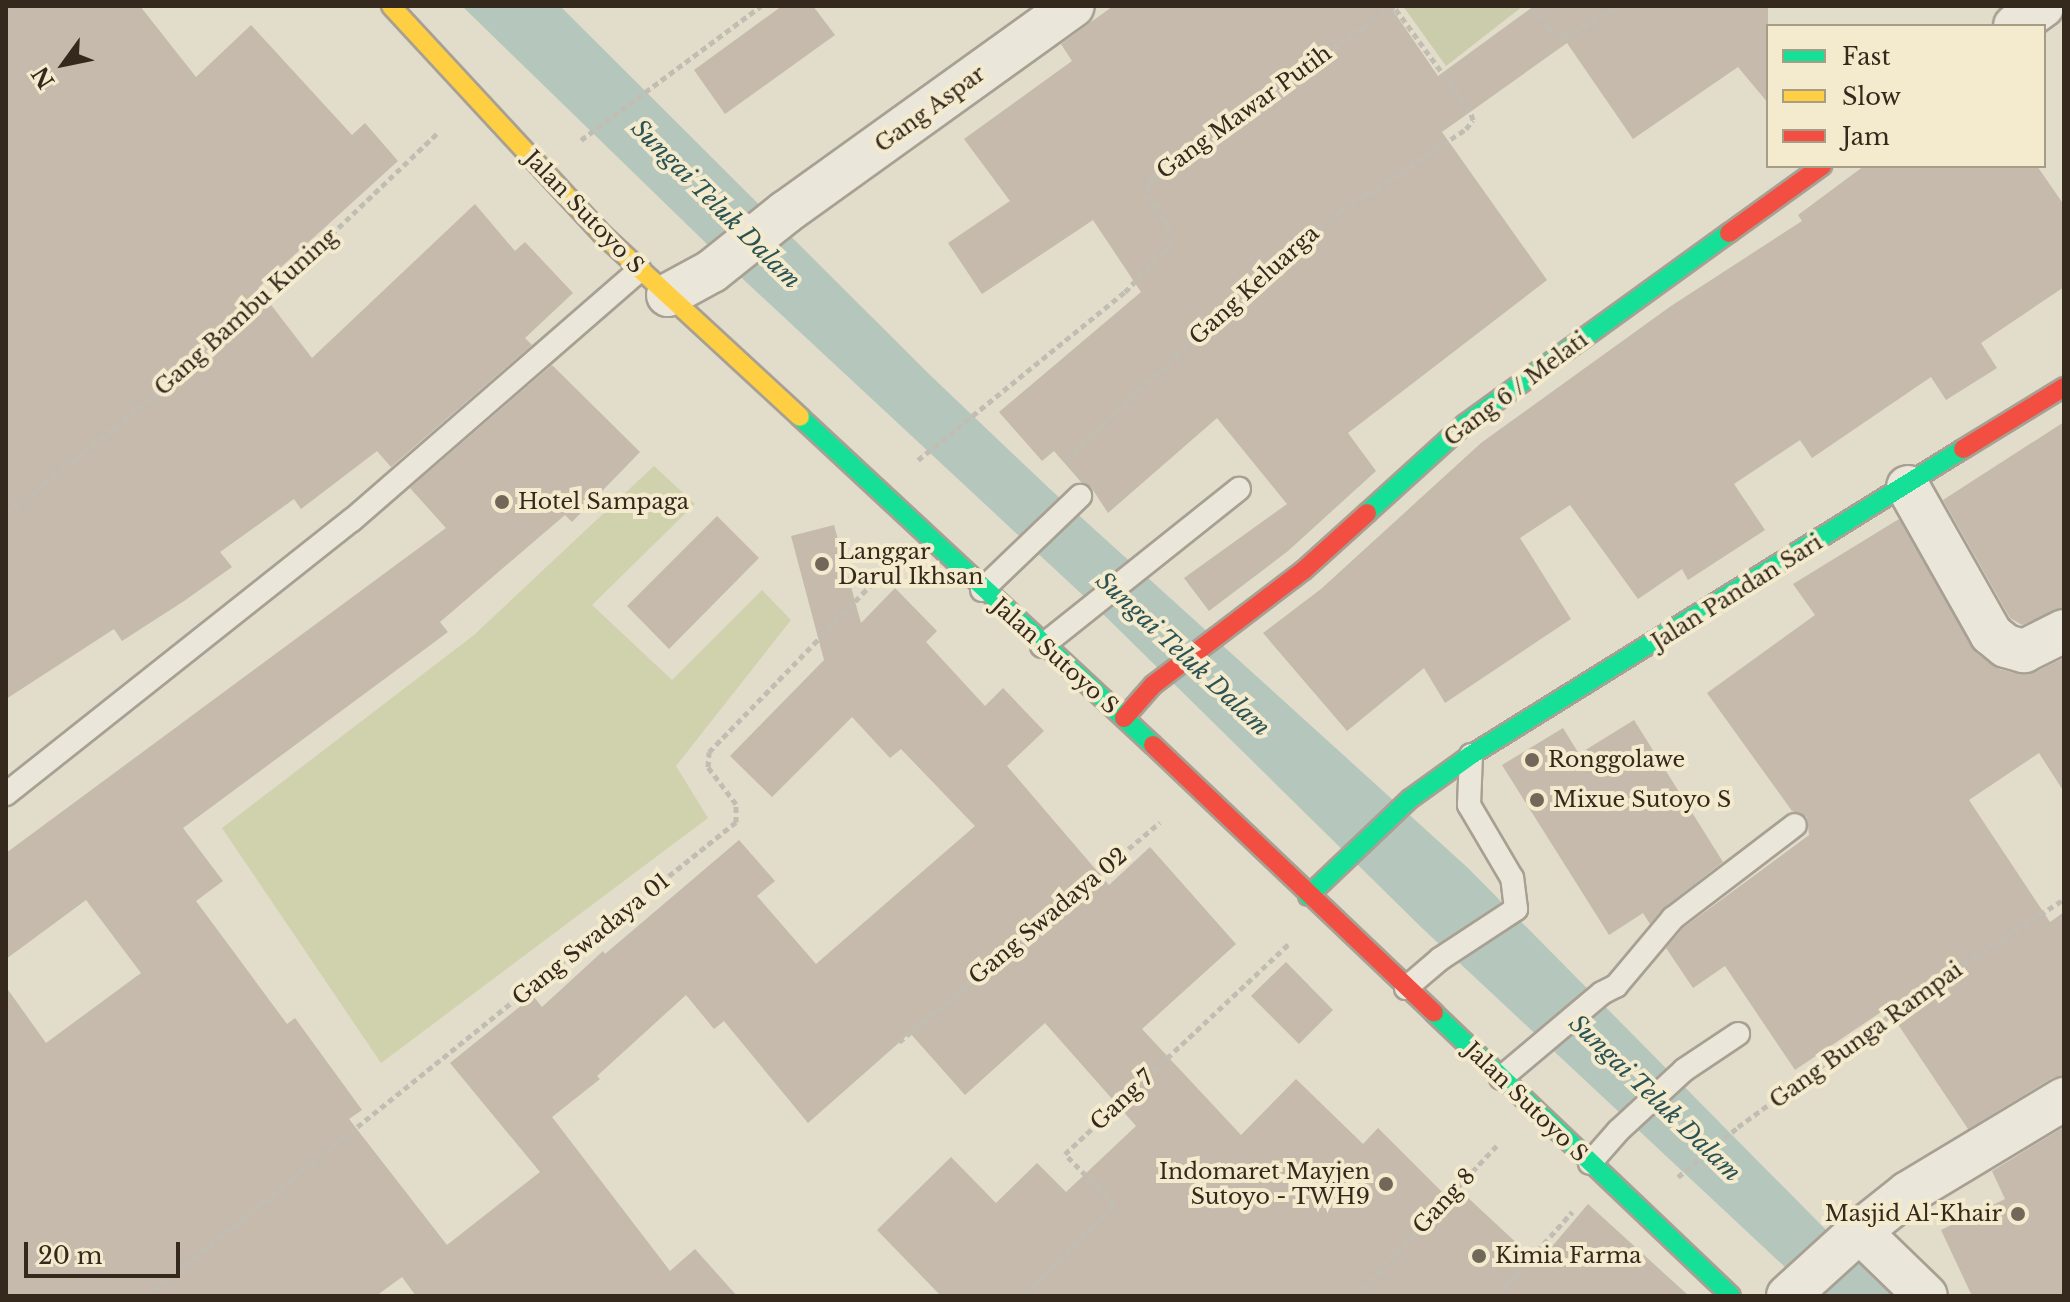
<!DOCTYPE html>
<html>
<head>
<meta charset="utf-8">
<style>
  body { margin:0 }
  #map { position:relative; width:2070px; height:1302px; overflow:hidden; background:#e2dcca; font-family:"Libre Baskerville",serif }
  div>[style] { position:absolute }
  .green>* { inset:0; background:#cfd2ac }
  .cemetery>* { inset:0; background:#caccac }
  .water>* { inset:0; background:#b5c7bd }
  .building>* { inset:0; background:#c5baab }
  .path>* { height:5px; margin-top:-2.5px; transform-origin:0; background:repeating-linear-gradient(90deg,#c2bdb2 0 6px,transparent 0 10px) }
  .roads { filter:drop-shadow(2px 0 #a7a093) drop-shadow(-2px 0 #a7a093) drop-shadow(0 2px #a7a093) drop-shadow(0 -2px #a7a093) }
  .lane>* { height:22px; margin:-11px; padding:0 11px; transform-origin:11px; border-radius:11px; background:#eae6da }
  .street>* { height:42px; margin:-21px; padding:0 21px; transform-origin:21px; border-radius:21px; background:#eae6da }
  .fast>* { height:18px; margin:-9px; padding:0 9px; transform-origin:9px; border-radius:9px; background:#16e098 }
  .slow>* { height:18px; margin:-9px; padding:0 9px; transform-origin:9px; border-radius:9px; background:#ffcf43 }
  .jam>* { height:18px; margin:-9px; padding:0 9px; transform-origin:9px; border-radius:9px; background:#f24e42 }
  .dots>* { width:22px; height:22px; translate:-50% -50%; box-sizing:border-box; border:4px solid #f4ebce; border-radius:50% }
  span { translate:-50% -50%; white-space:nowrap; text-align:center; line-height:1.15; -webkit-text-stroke:8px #f4ebce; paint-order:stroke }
  .street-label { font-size:22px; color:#34291c }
  .poi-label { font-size:22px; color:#34291c }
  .left { translate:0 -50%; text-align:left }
  .right { translate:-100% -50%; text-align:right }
  .water-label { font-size:24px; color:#2c5353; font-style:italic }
  .frame { position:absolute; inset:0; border:8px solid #34291c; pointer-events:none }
  .legend { position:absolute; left:1766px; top:24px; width:280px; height:144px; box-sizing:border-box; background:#f4ebce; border:2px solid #a79d87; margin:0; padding:10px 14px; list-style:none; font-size:24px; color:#34291c }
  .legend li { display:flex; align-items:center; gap:16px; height:40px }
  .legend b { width:40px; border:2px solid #a79d87 }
  .north { position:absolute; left:24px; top:24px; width:80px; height:80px; -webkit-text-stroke:6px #f4ebce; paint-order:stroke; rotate:237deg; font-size:22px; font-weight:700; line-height:32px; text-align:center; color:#34291c }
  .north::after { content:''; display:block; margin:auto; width:28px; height:36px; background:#34291c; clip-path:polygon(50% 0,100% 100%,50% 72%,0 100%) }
  .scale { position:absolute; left:24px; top:1242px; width:156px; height:36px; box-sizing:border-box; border:4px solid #34291c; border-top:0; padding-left:10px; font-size:24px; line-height:28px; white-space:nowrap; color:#34291c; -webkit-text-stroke:6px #f4ebce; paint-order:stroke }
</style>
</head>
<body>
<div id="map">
  <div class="green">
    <div style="clip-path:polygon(654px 466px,695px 504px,592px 605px,672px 680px,762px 590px,791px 620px,676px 766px,708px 818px,381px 1063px,222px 828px,474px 635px)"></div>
  </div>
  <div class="cemetery">
    <div style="clip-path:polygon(1403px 6px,1523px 6px,1446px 66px)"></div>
  </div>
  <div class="water">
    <div style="clip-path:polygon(462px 6px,560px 6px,930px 375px,1051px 490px,1468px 868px,1837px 1241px,1897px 1296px,1816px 1296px,1422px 928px,1102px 613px,745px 281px)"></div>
  </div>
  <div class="building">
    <div style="clip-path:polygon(6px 6px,140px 6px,196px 77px,251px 25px,352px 135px,365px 123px,398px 161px,258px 288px,312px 358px,475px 204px,515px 251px,525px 242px,573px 293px,525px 338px,532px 345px,391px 467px,377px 451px,301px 509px,294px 499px,220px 552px,232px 567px,184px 601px,122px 641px,114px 629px,6px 699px)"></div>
    <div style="clip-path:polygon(782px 6px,813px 6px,835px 35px,725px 114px,694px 70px)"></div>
    <div style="clip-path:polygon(1113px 6px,1390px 6px,1438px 76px,1534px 6px,1768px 6px,1768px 103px,1738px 67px,1633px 139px,1567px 43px,1442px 132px,1547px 280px,1348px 433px,1376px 471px,1288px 551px,1209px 611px,1184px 578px,1287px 504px,1217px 418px,1108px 513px,1091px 487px,1081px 482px,1054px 451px,1042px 461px,999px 412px,1141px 292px,1093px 220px,982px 294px,948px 243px,1010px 201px,964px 139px,1072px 61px,1061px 44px)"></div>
    <div style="clip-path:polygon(1864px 166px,2037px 166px,2064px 205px,2064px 287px,1981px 343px,1997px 368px,1946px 400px,1931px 377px,1812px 458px,1800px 440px,1734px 484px,1765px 530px,1688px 580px,1682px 569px,1638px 599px,1570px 505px,1520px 538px,1571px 619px,1445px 703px,1424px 668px,1347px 731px,1263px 633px,1321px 589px,1481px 443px,1671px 306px,1802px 221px,1798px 215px)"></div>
    <div style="clip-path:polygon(552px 365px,640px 452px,572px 522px,565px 515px,440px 622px,448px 632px,183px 828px,223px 881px,196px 901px,287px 1024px,295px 1018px,362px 1110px,349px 1119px,447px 1245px,540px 1172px,450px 1063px,533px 996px,542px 1007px,603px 951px,605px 954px,739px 840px,775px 881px,757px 896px,816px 964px,975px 826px,901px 749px,890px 758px,852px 717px,772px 797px,730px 756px,824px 660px,791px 536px,834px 525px,861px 623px,895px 588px,937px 631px,926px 642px,985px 706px,1003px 688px,1044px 731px,1007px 766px,1109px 885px,1150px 847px,1236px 944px,1142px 1029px,1241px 1135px,1296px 1079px,1363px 1144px,1378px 1128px,1455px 1205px,1465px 1195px,1538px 1263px,1588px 1204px,1689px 1296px,941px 1296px,877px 1230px,951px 1157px,996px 1203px,1037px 1163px,1066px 1192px,1136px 1126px,1045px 1023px,965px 1095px,910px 1033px,808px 1123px,724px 1021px,714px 1029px,686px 995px,597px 1076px,600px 1079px,552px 1117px,670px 1271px,695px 1249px,737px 1296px,416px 1296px,402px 1277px,376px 1296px,6px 1296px,6px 987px,46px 1043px,141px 973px,86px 900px,6px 959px,6px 853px,446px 528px,410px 488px)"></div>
    <div style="clip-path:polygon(2064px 422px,2064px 607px,2022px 625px,2010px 618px,1943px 500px)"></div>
    <div style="clip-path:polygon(717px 516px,759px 558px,669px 649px,627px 606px)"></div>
    <div style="clip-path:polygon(1899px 519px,1976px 653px,1999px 669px,2019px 674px,2035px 672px,2064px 658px,2064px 792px,2039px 753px,1969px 800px,2050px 922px,2064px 912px,2064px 1075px,2052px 1078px,1968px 1129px,1887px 1008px,1795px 1070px,1725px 966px,1693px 988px,1666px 948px,1683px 928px,1809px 835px,1807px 817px,1792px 811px,1707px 693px,1815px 615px,1793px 584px)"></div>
    <div style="clip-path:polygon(1634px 720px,1723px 862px,1665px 907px,1650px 924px,1643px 913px,1609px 935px,1502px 765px,1563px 728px,1579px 754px)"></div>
    <div style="clip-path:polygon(1286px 962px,1333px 1010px,1299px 1044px,1251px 996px)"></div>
    <div style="clip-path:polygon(2064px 1127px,2064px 1296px,1972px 1296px,1941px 1230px,2005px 1199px,1992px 1171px)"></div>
  </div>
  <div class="path">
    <div style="left:1533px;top:6px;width:27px;rotate:54deg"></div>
    <div style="left:1549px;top:28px;width:20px;rotate:30deg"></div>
    <div style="left:1566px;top:38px;width:60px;rotate:-32.1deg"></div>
    <div style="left:581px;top:140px;width:224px;rotate:-36.7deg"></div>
    <div style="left:918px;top:460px;width:267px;rotate:-39.1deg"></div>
    <div style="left:1125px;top:292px;width:69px;rotate:-46.8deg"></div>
    <div style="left:1172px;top:242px;width:18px;rotate:-106deg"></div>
    <div style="left:1167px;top:225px;width:40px;rotate:-122deg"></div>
    <div style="left:1146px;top:191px;width:16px;rotate:-63deg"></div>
    <div style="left:1153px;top:177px;width:292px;rotate:-35.5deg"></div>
    <div style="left:1066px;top:460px;width:216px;rotate:-43.7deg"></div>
    <div style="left:1222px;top:311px;width:127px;rotate:-41.5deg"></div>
    <div style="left:1317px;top:227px;width:178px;rotate:-33.3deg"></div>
    <div style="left:1466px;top:129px;width:11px;rotate:-52deg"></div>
    <div style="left:1473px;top:120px;width:9px;rotate:-108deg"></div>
    <div style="left:1470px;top:111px;width:127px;rotate:-126.1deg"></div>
    <div style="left:1395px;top:8px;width:5px;rotate:-169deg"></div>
    <div style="left:6px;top:514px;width:249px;rotate:-38.5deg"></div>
    <div style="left:201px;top:359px;width:330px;rotate:-43.7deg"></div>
    <div style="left:899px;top:1042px;width:341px;rotate:-40.1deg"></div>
    <div style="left:1678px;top:1177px;width:78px;rotate:-39.8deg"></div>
    <div style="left:1738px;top:1127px;width:249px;rotate:-36.2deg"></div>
    <div style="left:1939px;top:980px;width:149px;rotate:-32.9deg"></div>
    <div style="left:147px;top:1296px;width:756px;rotate:-38.83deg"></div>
    <div style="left:736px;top:822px;width:18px;rotate:-90deg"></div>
    <div style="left:736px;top:804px;width:46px;rotate:-127.1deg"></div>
    <div style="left:708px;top:767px;width:15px;rotate:-86deg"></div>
    <div style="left:709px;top:752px;width:260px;rotate:-45.9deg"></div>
    <div style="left:1024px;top:1296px;width:129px;rotate:-45.6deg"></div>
    <div style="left:1114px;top:1204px;width:70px;rotate:-134.4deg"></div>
    <div style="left:1065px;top:1154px;width:307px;rotate:-43.2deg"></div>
    <div style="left:1356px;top:1296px;width:209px;rotate:-46.9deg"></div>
    <div style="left:1497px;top:1296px;width:113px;rotate:-48.2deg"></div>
  </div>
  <div class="roads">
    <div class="lane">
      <div style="left:982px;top:590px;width:136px;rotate:-43.8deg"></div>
      <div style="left:1042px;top:646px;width:252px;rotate:-38.6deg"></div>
      <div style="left:6px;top:794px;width:441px;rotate:-38.4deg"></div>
      <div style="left:352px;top:520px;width:381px;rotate:-41deg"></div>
      <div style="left:1406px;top:988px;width:45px;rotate:-40.5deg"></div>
      <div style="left:1440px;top:959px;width:91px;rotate:-33.3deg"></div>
      <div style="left:1516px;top:909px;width:31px;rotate:-97deg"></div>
      <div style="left:1512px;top:878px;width:85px;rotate:-120.5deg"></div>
      <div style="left:1469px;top:805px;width:50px;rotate:-87.7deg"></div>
      <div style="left:1501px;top:1078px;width:132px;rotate:-40.1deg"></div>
      <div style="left:1602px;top:993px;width:16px;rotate:-27deg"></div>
      <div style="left:1616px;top:986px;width:89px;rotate:-50deg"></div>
      <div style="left:1673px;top:918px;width:153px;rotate:-37.3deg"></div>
      <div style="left:1590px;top:1163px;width:43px;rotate:-48.8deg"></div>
      <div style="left:1618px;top:1131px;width:90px;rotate:-42.7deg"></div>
      <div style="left:1684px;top:1070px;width:65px;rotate:-33.7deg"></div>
    </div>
    <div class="street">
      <div style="left:2015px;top:26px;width:34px;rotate:-36deg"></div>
      <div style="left:668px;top:295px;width:50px;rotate:-28.6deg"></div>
      <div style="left:712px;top:271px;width:95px;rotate:-38.6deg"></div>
      <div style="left:786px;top:212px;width:353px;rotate:-35.7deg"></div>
      <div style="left:1908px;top:487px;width:169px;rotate:60.5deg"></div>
      <div style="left:1991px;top:634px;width:19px;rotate:39deg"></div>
      <div style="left:2006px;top:646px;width:19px;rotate:16deg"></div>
      <div style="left:2024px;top:651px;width:45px;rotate:-26.6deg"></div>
      <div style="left:1859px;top:1231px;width:93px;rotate:44.1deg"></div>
      <div style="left:1788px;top:1296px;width:89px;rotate:-42.3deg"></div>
      <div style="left:1854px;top:1236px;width:69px;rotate:-38.5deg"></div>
      <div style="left:1908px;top:1193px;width:182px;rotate:-31.1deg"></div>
    </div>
    <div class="fast">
      <div style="left:800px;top:417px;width:482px;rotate:42.9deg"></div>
      <div style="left:1367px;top:513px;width:132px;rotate:-42.2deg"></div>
      <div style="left:1465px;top:424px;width:326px;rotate:-35.9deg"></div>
      <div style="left:1308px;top:896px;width:141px;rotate:-43.6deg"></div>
      <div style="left:1410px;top:799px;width:75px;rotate:-35.8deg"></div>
      <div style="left:1471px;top:755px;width:579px;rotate:-31.88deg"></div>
      <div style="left:1434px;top:1013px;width:410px;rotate:43.6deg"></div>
    </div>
    <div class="slow">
      <div style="left:391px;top:6px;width:312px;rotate:47.2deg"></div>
      <div style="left:603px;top:235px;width:268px;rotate:42.7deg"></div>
    </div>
    <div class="jam">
      <div style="left:1729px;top:233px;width:115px;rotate:-35.8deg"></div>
      <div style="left:1963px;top:449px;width:119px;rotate:-31.5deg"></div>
      <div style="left:1124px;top:718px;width:44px;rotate:-48.7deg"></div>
      <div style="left:1153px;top:685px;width:190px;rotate:-37.3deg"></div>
      <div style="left:1304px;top:570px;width:85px;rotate:-42.1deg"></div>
      <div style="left:1153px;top:745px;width:388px;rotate:43.6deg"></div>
    </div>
  </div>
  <div class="dots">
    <div style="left:502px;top:502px;background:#716859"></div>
    <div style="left:822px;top:564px;background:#716859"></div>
    <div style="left:1532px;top:760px;background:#716859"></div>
    <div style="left:1537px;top:800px;background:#716859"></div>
    <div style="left:1386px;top:1184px;background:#716859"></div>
    <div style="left:2018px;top:1214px;background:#716859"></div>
    <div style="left:1479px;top:1256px;background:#716859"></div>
  </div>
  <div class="street-label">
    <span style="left:930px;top:109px;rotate:-36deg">Gang Aspar</span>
    <span style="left:1244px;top:112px;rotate:-36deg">Gang Mawar Putih</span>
    <span style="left:584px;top:212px;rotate:46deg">Jalan Sutoyo S</span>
    <span style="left:1254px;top:285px;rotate:-42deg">Gang Keluarga</span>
    <span style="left:246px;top:312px;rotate:-42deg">Gang Bambu Kuning</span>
    <span style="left:1516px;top:389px;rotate:-37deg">Gang 6 / Melati</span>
    <span style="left:1737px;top:592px;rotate:-32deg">Jalan Pandan Sari</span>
    <span style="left:1055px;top:656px;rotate:42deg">Jalan Sutoyo S</span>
    <span style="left:1048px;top:916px;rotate:-40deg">Gang Swadaya 02</span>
    <span style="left:591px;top:939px;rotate:-39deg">Gang Swadaya 01</span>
    <span style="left:1866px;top:1035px;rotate:-36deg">Gang Bunga Rampai</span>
    <span style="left:1122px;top:1100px;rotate:-43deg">Gang 7</span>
    <span style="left:1526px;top:1102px;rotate:44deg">Jalan Sutoyo S</span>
    <span style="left:1444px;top:1201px;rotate:-47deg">Gang 8</span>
  </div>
  <div class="poi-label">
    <span class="left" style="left:518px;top:502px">Hotel Sampaga</span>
    <span class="left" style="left:838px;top:564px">Langgar<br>Darul Ikhsan</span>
    <span class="left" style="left:1548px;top:760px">Ronggolawe</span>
    <span class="left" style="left:1553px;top:800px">Mixue Sutoyo S</span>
    <span class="right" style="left:1370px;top:1184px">Indomaret Mayjen<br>Sutoyo - TWH9</span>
    <span class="right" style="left:2002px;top:1214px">Masjid Al-Khair</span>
    <span class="left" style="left:1495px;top:1256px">Kimia Farma</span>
  </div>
  <div class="water-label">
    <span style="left:716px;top:204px;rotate:45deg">Sungai Teluk Dalam</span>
    <span style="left:1183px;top:654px;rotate:43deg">Sungai Teluk Dalam</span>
    <span style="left:1655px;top:1098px;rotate:44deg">Sungai Teluk Dalam</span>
  </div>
  <div class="frame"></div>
  <ul class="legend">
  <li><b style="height:10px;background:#16e098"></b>Fast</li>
  <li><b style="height:10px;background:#ffcf43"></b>Slow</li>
  <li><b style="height:10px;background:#f24e42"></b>Jam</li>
  </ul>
  <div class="north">N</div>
  <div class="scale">20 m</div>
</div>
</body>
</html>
